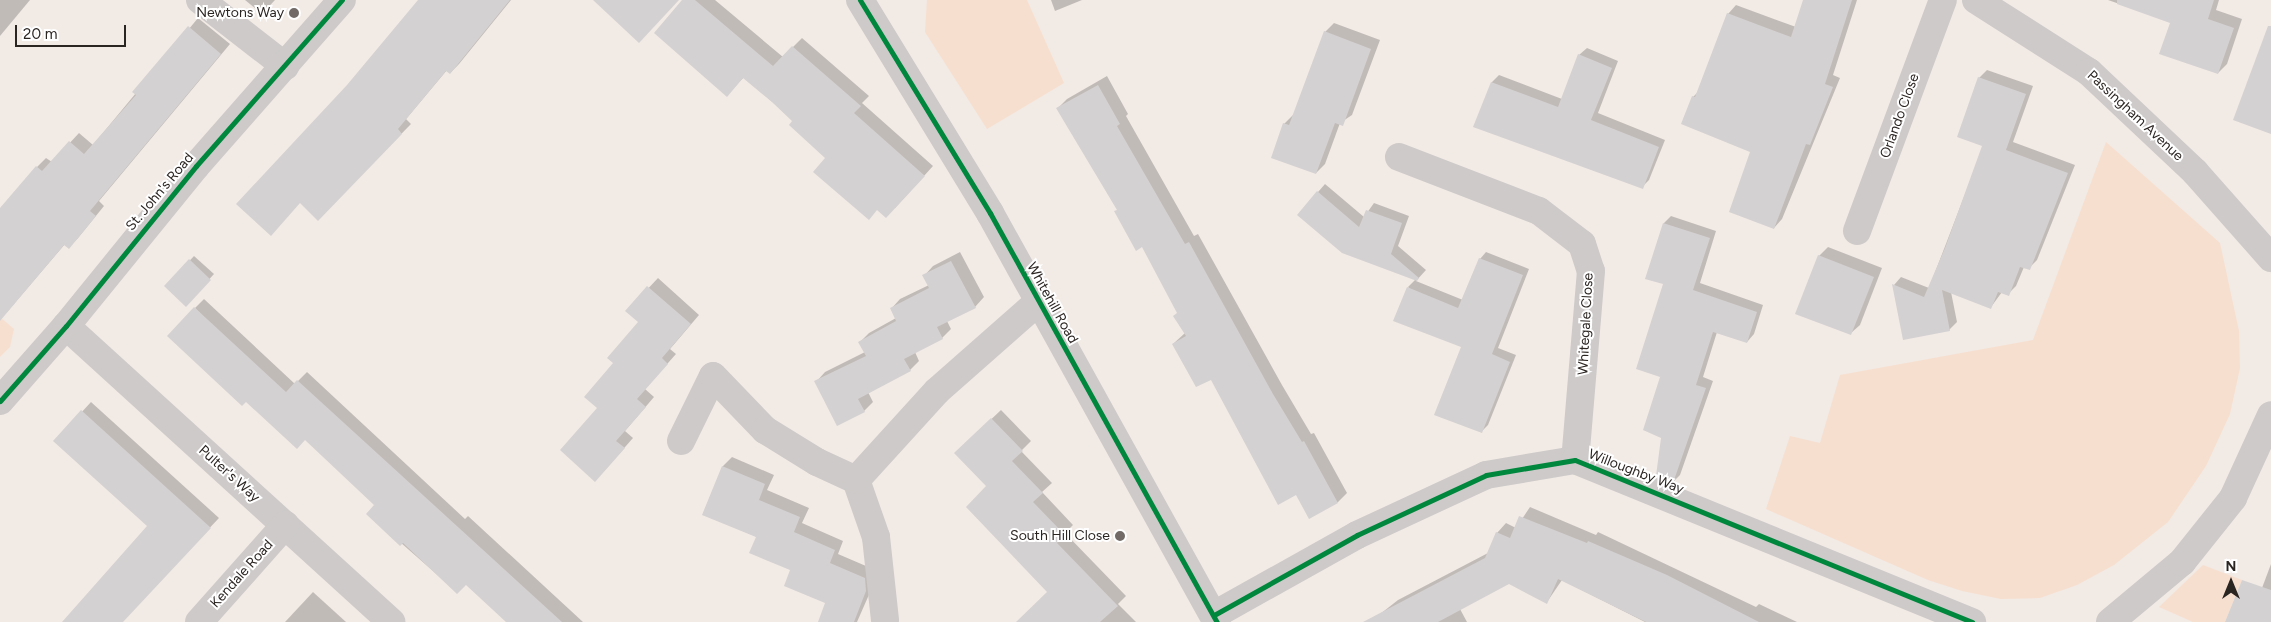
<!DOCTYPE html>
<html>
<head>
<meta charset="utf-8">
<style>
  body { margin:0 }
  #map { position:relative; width:2271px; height:622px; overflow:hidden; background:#f2eae5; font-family:Figtree,sans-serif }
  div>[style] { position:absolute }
  .green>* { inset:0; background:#f7dfcf }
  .shadow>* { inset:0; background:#0003 }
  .building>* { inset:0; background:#d4d1d2 }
  .minor>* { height:28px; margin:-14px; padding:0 14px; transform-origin:14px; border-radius:14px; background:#cdcac9 }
  .cycleway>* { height:5px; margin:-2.5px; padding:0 2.5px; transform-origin:2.5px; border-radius:2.5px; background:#00873e }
  .dots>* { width:14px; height:14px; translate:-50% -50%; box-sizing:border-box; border:2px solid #fff; border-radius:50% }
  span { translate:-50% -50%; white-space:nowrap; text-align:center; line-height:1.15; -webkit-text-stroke:4px #fff; paint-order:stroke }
  .poi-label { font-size:14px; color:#2b2522 }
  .right { translate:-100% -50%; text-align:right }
  .street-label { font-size:14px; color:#2b2522 }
  .north { position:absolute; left:2206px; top:557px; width:50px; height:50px; -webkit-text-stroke:4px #fff; paint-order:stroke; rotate:0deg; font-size:14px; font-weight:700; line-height:20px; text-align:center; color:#2b2522 }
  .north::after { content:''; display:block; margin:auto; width:18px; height:22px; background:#2b2522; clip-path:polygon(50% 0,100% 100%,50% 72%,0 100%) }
  .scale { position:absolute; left:15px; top:25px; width:111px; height:22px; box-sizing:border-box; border:2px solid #2b2522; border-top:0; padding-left:6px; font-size:15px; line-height:18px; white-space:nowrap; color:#2b2522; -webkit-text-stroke:4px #fff; paint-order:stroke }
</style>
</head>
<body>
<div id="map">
  <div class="green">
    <div style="clip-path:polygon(927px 0,1027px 0,1064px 83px,987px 129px,925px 32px)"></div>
    <div style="clip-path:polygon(2106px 142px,2220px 243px,2239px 331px,2240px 368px,2230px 414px,2206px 466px,2168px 522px,2114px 565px,2077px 585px,2040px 598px,2001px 599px,1962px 591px,1928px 580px,1766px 509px,1790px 436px,1820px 443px,1840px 375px,2033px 340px)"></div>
    <div style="clip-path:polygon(0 317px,14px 329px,10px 347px,0 357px)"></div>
    <div style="clip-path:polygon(2203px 565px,2242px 580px,2225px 622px,2193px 622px,2159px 607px)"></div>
  </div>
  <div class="shadow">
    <div style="clip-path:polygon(0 0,30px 0,0 36px)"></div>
    <div style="clip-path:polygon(245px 0,275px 0,262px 14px)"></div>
    <div style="clip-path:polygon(419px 0,511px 0,459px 64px,450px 73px,447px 70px,406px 119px,411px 124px,318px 219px,348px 85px)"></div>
    <div style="clip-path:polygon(683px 0,715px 0,783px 57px,802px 38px,869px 96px,862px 103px,933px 166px,895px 208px,827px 158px,794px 121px,744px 77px,727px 95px)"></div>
    <div style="clip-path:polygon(1051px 0,1082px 0,1055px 11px)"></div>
    <div style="clip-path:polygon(1804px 0,1857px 0,1833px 75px,1840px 78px,1782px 219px,1774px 228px,1751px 152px,1693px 97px,1698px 92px,1728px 14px,1736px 5px,1796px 27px)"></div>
    <div style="clip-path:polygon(2108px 0,2219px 0,2216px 10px,2242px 19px,2227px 64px,2218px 73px,2171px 22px)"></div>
    <div style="clip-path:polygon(198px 18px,230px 44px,99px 201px,104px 206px,78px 238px,69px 247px,65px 244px,7px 312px,0 306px,0 231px,37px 167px,46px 158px,52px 162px,79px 133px,93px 145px)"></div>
    <div style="clip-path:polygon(1334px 23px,1380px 40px,1352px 115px,1340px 123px,1325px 164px,1316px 173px,1284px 124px,1294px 114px,1325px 32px)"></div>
    <div style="clip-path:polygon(1587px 48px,1618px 61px,1598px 113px,1665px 140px,1649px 180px,1642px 187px,1475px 127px,1492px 82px,1499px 75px,1562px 99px,1579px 55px)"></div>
    <div style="clip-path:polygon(1987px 70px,2033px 86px,2013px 142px,2075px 165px,2037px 260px,2029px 268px,2024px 267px,2016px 286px,2008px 294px,2002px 292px,1991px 307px,1951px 292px,1957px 322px,1949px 330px,1894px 285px,1901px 277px,1929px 288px,1984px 145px,1979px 78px)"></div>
    <div style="clip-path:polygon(1107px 76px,1128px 114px,1126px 116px,1194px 236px,1198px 234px,1282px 385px,1311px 434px,1314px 433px,1347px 493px,1338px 502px,1309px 517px,1296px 494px,1211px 378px,1173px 344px,1185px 333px,1178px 312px,1143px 246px,1058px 108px,1067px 99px)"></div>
    <div style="clip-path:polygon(1325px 184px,1364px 217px,1374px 203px,1409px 216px,1398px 246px,1426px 270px,1416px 281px,1463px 300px,1480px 259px,1486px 252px,1529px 269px,1498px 348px,1516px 355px,1488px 425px,1481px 432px,1463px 346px,1408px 287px,1416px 279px,1298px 215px)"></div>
    <div style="clip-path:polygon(1671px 216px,1716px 231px,1700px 283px,1763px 305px,1754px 334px,1747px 342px,1717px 332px,1703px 377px,1713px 381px,1680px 475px,1673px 482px,1662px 438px,1665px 283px,1647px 278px,1664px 223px)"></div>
    <div style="clip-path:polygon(1828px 247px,1882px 268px,1860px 325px,1851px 333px,1819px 256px)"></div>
    <div style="clip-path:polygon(960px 252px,984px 297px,975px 307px,947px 321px,951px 329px,942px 338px,915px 352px,919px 361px,910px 370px,868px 392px,873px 402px,864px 411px,816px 382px,825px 372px,865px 352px,860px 342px,869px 333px,896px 318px,891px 309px,900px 299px,929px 285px,924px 276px,933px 266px)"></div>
    <div style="clip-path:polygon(194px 256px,214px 274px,186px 305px,166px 286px)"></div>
    <div style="clip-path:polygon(658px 278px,699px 315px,670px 349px,676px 354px,645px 389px,654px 397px,625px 431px,633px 438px,604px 471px,598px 408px,615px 363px,640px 322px,627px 311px)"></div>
    <div style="clip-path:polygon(204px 299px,295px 384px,307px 372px,465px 519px,468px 516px,583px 622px,508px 622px,466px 583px,457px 592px,368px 514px,376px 505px,195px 308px)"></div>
    <div style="clip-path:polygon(91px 402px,219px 518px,121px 622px,63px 622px,148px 526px,55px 441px)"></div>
    <div style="clip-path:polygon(1001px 410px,1031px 441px,1021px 451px,1052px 483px,1042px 492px,1073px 525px,1065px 533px,1126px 596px,1118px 604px,1136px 622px,1045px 622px,1049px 592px,965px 444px)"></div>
    <div style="clip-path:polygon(732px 457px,774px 475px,767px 490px,809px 508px,802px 523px,843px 541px,838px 554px,873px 569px,875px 581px,857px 622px,830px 622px,827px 603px,757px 537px,703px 514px,723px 466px)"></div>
    <div style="clip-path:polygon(1530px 507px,1596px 535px,1598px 532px,1756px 607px,1759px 604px,1797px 622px,1645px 622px,1562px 580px,1547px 602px,1509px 583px,1460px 609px,1467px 622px,1370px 622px,1398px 600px,1488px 553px,1497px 533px,1506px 523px,1516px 528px)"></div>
    <div style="clip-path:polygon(2271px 564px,2271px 591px,2262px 588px)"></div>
    <div style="clip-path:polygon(313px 592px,346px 622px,285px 622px)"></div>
  </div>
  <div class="building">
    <div style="clip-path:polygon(418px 0,510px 0,450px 74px,446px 71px,398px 129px,402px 134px,318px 221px,300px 203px,271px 236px,236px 204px,347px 85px)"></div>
    <div style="clip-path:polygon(593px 0,679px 0,639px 43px)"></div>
    <div style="clip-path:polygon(682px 0,695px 0,773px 66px,792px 46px,861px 106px,854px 113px,925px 176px,886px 218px,877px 210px,869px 220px,813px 172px,825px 158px,789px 125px,792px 121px,772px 102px,743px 78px,727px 97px,654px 33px)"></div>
    <div style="clip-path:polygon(1803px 0,1852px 0,1825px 84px,1833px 87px,1810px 145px,1806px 144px,1774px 229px,1729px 212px,1750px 152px,1681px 124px,1692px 96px,1695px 97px,1727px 13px,1791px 37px)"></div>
    <div style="clip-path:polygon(2117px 0,2214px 0,2208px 19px,2234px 28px,2218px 74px,2159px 54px,2170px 23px,2117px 4px)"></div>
    <div style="clip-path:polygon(188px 26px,221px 54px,90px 211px,96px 216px,69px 249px,64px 245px,0 321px,0 208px,36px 166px,42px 171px,69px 141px,84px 154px,136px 95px,132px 92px)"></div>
    <div style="clip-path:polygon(2268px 26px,2271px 26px,2271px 134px,2233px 120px)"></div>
    <div style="clip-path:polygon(1324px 31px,1371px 49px,1343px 126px,1335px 123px,1316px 174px,1271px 158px,1283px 123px,1289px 125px)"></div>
    <div style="clip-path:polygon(1578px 54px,1612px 68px,1591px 120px,1659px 147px,1643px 189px,1473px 127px,1491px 82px,1558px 107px)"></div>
    <div style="clip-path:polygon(1978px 77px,2026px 94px,2006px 150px,2068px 173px,2030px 270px,2020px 267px,2009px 296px,1998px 292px,1991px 309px,1942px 290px,1950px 331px,1903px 340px,1892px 284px,1924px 297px,1945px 248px,1982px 146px,1957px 137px)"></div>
    <div style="clip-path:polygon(1098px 85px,1120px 124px,1117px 126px,1185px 244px,1189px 242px,1273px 394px,1302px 442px,1304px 441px,1338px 503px,1309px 519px,1296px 495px,1278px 505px,1211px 380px,1196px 387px,1172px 344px,1186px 336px,1173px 316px,1177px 313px,1142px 247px,1136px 251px,1114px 211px,1117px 210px,1056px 108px)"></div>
    <div style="clip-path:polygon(1317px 191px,1359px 227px,1366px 210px,1402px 223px,1391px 254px,1419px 278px,1417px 281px,1342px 253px,1297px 215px)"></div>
    <div style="clip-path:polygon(1663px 223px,1710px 238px,1693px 290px,1757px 312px,1747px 343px,1713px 332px,1696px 385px,1706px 388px,1673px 483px,1656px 476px,1661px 438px,1643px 430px,1660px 377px,1636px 369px,1663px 284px,1645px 279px)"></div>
    <div style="clip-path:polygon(1818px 255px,1874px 277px,1851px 335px,1795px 314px)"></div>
    <div style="clip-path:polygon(1479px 258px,1523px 275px,1492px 354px,1510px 362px,1482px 433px,1434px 415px,1461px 347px,1393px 321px,1407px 287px,1458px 308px)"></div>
    <div style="clip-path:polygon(189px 259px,211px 280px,186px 307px,164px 286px)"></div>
    <div style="clip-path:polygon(951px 261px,976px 308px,937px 327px,943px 339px,904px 359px,911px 371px,858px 399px,865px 412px,837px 426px,814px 381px,866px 356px,858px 342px,896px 321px,890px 308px,929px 288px,922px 275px)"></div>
    <div style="clip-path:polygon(647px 286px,691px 324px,662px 358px,668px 364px,637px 399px,646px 407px,616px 441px,625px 448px,595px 482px,560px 450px,597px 408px,584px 397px,613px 363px,607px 358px,638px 322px,625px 311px)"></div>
    <div style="clip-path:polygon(194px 307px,286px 392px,297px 380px,562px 622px,506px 622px,466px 585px,457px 594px,403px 543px,400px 546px,366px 514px,374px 505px,305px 440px,297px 449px,246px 402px,242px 406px,167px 336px)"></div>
    <div style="clip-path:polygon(81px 410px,211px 528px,123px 622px,62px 622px,147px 526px,53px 441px)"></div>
    <div style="clip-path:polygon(991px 418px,1023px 451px,1012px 461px,1043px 493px,1033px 502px,1065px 535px,1057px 543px,1118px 606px,1100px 622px,1016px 622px,1047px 592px,966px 507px,986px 486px,954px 453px)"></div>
    <div style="clip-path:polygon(722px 466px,765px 484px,759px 500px,800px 517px,794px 532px,835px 550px,830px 563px,865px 578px,866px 591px,854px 622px,818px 622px,825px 603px,784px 586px,790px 570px,749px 553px,756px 537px,702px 515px)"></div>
    <div style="clip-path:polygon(1519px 516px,1587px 543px,1588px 541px,1667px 575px,1759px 622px,1646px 622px,1558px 579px,1547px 604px,1509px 584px,1438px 622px,1363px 622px,1485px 558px,1496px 532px,1510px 538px)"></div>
    <div style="clip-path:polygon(2242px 580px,2271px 590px,2271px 622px,2225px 622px)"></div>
  </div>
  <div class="minor">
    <div style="left:200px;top:0;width:108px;rotate:37.8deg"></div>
    <div style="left:860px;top:0;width:250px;rotate:58.6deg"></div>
    <div style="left:990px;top:213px;width:468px;rotate:61deg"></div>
    <div style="left:1976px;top:0;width:134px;rotate:32.5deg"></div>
    <div style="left:2089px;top:72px;width:146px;rotate:43.3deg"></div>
    <div style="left:2195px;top:172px;width:115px;rotate:48.5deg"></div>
    <div style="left:1399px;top:157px;width:150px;rotate:21.1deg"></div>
    <div style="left:1539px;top:211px;width:54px;rotate:37.5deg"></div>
    <div style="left:1582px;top:244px;width:28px;rotate:72deg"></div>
    <div style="left:1591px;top:271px;width:190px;rotate:94.8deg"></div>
    <div style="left:1857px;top:231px;width:246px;rotate:-69.6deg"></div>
    <div style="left:66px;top:326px;width:440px;rotate:42.3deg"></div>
    <div style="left:0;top:401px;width:100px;rotate:-48.7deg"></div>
    <div style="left:66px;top:326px;width:206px;rotate:-50.9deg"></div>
    <div style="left:196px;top:166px;width:221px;rotate:-48.7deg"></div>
    <div style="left:681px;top:441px;width:72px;rotate:-63.8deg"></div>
    <div style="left:713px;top:376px;width:75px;rotate:46.1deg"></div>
    <div style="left:765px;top:430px;width:61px;rotate:31.6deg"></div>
    <div style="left:817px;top:462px;width:43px;rotate:24.8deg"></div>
    <div style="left:1214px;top:615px;width:164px;rotate:-29.2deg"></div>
    <div style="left:1357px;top:535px;width:142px;rotate:-24.9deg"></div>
    <div style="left:1486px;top:475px;width:90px;rotate:-9.6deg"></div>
    <div style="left:1575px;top:460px;width:429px;rotate:22.2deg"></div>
    <div style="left:885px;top:620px;width:83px;rotate:-96.2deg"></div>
    <div style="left:876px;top:537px;width:60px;rotate:-109.3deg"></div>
    <div style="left:856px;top:480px;width:120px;rotate:-47.7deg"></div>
    <div style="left:937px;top:391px;width:135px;rotate:-41.4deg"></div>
    <div style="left:199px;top:622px;width:130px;rotate:-48.4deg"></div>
    <div style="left:2110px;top:622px;width:94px;rotate:-39.8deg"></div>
    <div style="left:2182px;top:562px;width:82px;rotate:-51.4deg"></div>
    <div style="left:2233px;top:498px;width:91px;rotate:-65.4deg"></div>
  </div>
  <div class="cycleway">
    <div style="left:860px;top:0;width:250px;rotate:58.6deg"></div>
    <div style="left:990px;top:213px;width:468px;rotate:61deg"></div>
    <div style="left:0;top:401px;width:100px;rotate:-48.7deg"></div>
    <div style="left:66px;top:326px;width:206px;rotate:-50.9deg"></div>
    <div style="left:196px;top:166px;width:221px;rotate:-48.7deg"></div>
    <div style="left:1214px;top:615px;width:164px;rotate:-29.2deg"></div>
    <div style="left:1357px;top:535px;width:142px;rotate:-24.9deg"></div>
    <div style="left:1486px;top:475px;width:90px;rotate:-9.6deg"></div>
    <div style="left:1575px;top:460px;width:429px;rotate:22.2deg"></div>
  </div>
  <div class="dots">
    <div style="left:294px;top:13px;background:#716a66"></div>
    <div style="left:1120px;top:536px;background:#716a66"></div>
  </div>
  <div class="poi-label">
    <span class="right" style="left:284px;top:13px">Newtons Way</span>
    <span class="right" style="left:1110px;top:536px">South Hill Close</span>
  </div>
  <div class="street-label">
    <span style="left:1900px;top:116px;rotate:-70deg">Orlando Close</span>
    <span style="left:2135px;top:116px;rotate:43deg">Passingham Avenue</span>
    <span style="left:160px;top:192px;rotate:-50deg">St. John's Road</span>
    <span style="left:1052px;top:303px;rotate:61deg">Whitehill Road</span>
    <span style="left:1586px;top:324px;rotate:-87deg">Whitegale Close</span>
    <span style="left:1636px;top:472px;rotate:21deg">Willoughby Way</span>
    <span style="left:229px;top:474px;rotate:42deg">Pulter's Way</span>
    <span style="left:242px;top:574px;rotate:-48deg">Kendale Road</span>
  </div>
  <div class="north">N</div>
  <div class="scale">20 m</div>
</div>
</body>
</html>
